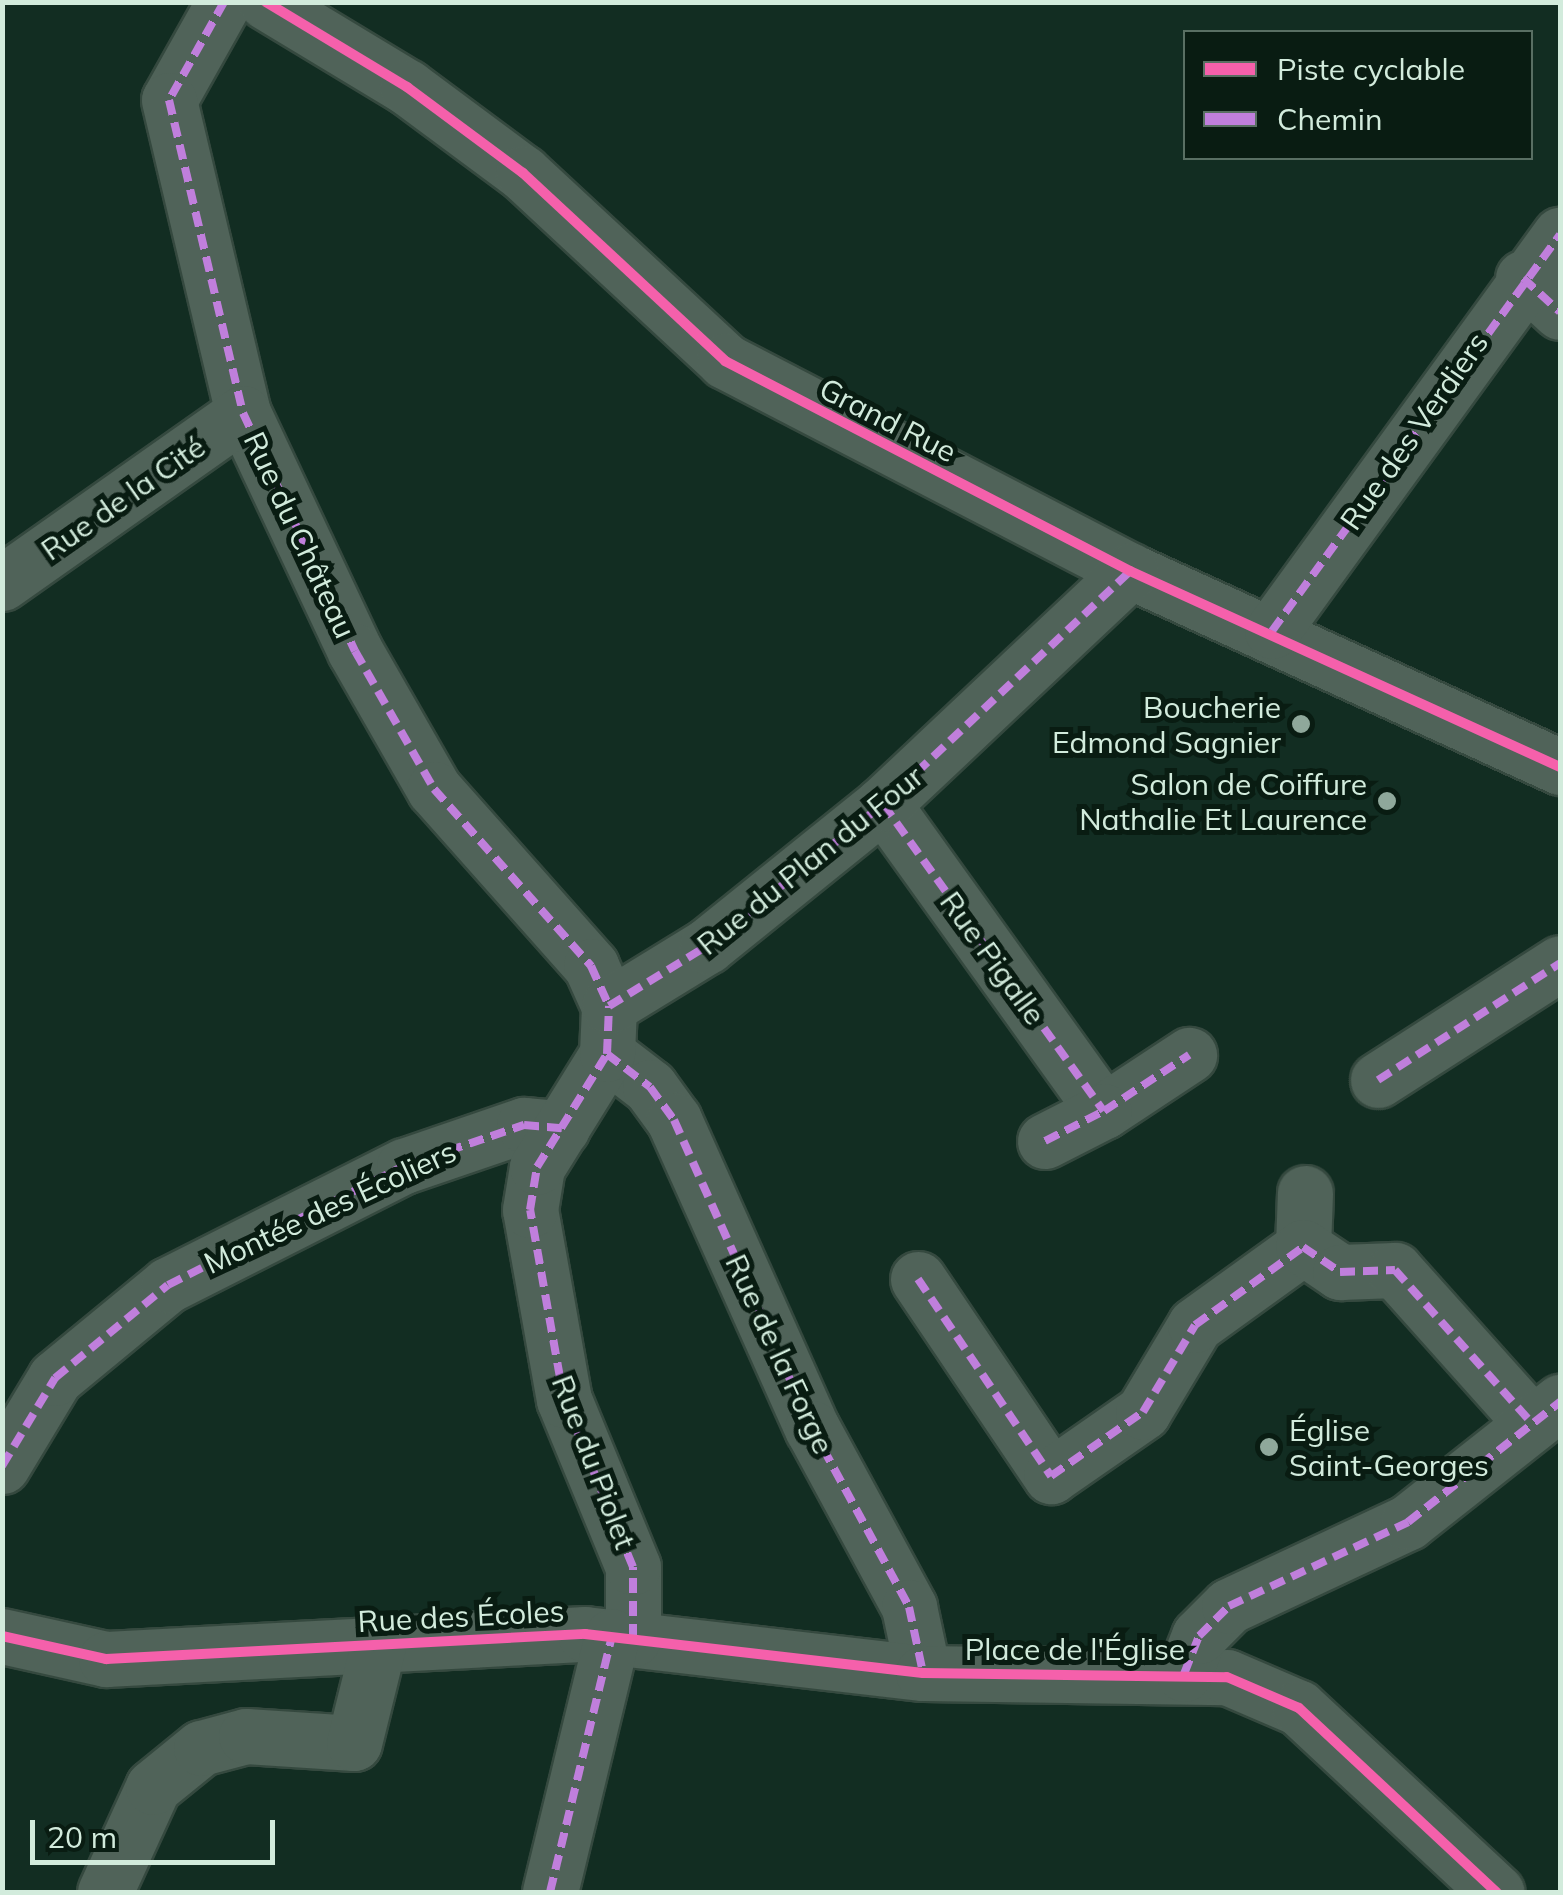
<!DOCTYPE html>
<html>
<head>
<meta charset="utf-8">
<style>
  body { margin:0 }
  #map { position:relative; width:1563px; height:1895px; overflow:hidden; background:#122d22; font-family:Mulish,sans-serif }
  div>[style] { position:absolute }
  .roads { filter:drop-shadow(2px 0 #35493f) drop-shadow(-2px 0 #35493f) drop-shadow(0 2px #35493f) drop-shadow(0 -2px #35493f) }
  .minor>* { height:55px; margin:-27.5px; padding:0 27.5px; transform-origin:27.5px; border-radius:27.5px; background:#506359 }
  .quiet>* { height:8px; margin-top:-4px; transform-origin:0; background:repeating-linear-gradient(90deg,#c07fdc 0 15px,transparent 0 23px) }
  .cycleway>* { height:10px; margin:-5px; padding:0 5px; transform-origin:5px; border-radius:5px; background:#f560ab }
  .dots>* { width:28px; height:28px; translate:-50% -50%; box-sizing:border-box; border:5px solid #091c12; border-radius:50% }
  span { translate:-50% -50%; white-space:nowrap; text-align:center; line-height:1.15; -webkit-text-stroke:10px #091c12; paint-order:stroke }
  .street-label { font-size:30px; color:#d2ebdc }
  .poi-label { font-size:30px; color:#d2ebdc }
  .right { translate:-100% -50%; text-align:right }
  .left { translate:0 -50%; text-align:left }
  .frame { position:absolute; inset:0; border:5px solid #d2ebdc; pointer-events:none }
  .legend { position:absolute; left:1183px; top:30px; width:350px; height:130px; box-sizing:border-box; background:#091c12; border:2px solid #596f63; margin:0; padding:12px 18px; list-style:none; font-size:30px; color:#d2ebdc }
  .legend li { display:flex; align-items:center; gap:20px; height:50px }
  .legend b { width:50px; border:2px solid #596f63 }
  .scale { position:absolute; left:30px; top:1820px; width:245px; height:45px; box-sizing:border-box; border:5px solid #d2ebdc; border-top:0; padding-left:12px; font-size:30px; line-height:35px; white-space:nowrap; color:#d2ebdc; -webkit-text-stroke:8px #091c12; paint-order:stroke }
</style>
</head>
<body>
<div id="map">
  <div class="roads">
    <div class="minor">
      <div style="left:224px;top:2px;width:112px;rotate:119.3deg"></div>
      <div style="left:169px;top:100px;width:322px;rotate:76.7deg"></div>
      <div style="left:243px;top:413px;width:263px;rotate:64.8deg"></div>
      <div style="left:355px;top:651px;width:159px;rotate:60.2deg"></div>
      <div style="left:434px;top:789px;width:237px;rotate:48.4deg"></div>
      <div style="left:591px;top:966px;width:44px;rotate:65.8deg"></div>
      <div style="left:266px;top:2px;width:165px;rotate:31.1deg"></div>
      <div style="left:407px;top:87px;width:144px;rotate:36.6deg"></div>
      <div style="left:523px;top:173px;width:276px;rotate:42.9deg"></div>
      <div style="left:725px;top:361px;width:456px;rotate:27.4deg"></div>
      <div style="left:1130px;top:571px;width:473px;rotate:24.5deg"></div>
      <div style="left:1523px;top:278px;width:50px;rotate:42.6deg"></div>
      <div style="left:2px;top:583px;width:295px;rotate:-35.2deg"></div>
      <div style="left:1272px;top:631px;width:490px;rotate:-54deg"></div>
      <div style="left:883px;top:804px;width:378px;rotate:54.3deg"></div>
      <div style="left:1104px;top:1111px;width:102px;rotate:-33.4deg"></div>
      <div style="left:607px;top:1054px;width:54px;rotate:37.5deg"></div>
      <div style="left:650px;top:1087px;width:41px;rotate:54deg"></div>
      <div style="left:674px;top:1120px;width:338px;rotate:65.9deg"></div>
      <div style="left:812px;top:1428px;width:204px;rotate:61.5deg"></div>
      <div style="left:909px;top:1607px;width:67px;rotate:78deg"></div>
      <div style="left:1378px;top:1080px;width:216px;rotate:-32.7deg"></div>
      <div style="left:1045px;top:1141px;width:66px;rotate:-27deg"></div>
      <div style="left:1303px;top:1247px;width:54px;rotate:-87.9deg"></div>
      <div style="left:918px;top:1279px;width:238px;rotate:56deg"></div>
      <div style="left:1051px;top:1476px;width:112px;rotate:-34.8deg"></div>
      <div style="left:1143px;top:1412px;width:101px;rotate:-59.1deg"></div>
      <div style="left:1195px;top:1325px;width:133px;rotate:-35.8deg"></div>
      <div style="left:1303px;top:1247px;width:45px;rotate:34deg"></div>
      <div style="left:1340px;top:1272px;width:55px;rotate:-2.1deg"></div>
      <div style="left:1395px;top:1270px;width:205px;rotate:48.2deg"></div>
      <div style="left:2px;top:1466px;width:103px;rotate:-58.9deg"></div>
      <div style="left:55px;top:1378px;width:146px;rotate:-39.5deg"></div>
      <div style="left:168px;top:1285px;width:264px;rotate:-26.8deg"></div>
      <div style="left:404px;top:1166px;width:127px;rotate:-18.9deg"></div>
      <div style="left:524px;top:1125px;width:38px;rotate:5deg"></div>
      <div style="left:2px;top:1636px;width:107px;rotate:12.5deg"></div>
      <div style="left:106px;top:1659px;width:480px;rotate:-3deg"></div>
      <div style="left:585px;top:1634px;width:340px;rotate:6.6deg"></div>
      <div style="left:923px;top:1673px;width:304px;rotate:0.8deg"></div>
      <div style="left:1227px;top:1677px;width:78px;rotate:23.3deg"></div>
      <div style="left:1299px;top:1708px;width:270px;rotate:43deg"></div>
      <div style="left:633px;top:1639px;width:72px;rotate:-90deg"></div>
      <div style="left:633px;top:1567px;width:181px;rotate:-112.4deg"></div>
      <div style="left:564px;top:1400px;width:193px;rotate:-100.1deg"></div>
      <div style="left:530px;top:1210px;width:44px;rotate:-80.8deg"></div>
      <div style="left:537px;top:1167px;width:133px;rotate:-58.2deg"></div>
      <div style="left:607px;top:1054px;width:48px;rotate:-87.6deg"></div>
      <div style="left:609px;top:1006px;width:115px;rotate:-31.5deg"></div>
      <div style="left:707px;top:946px;width:226px;rotate:-38.9deg"></div>
      <div style="left:883px;top:804px;width:340px;rotate:-43.3deg"></div>
      <div style="left:1184px;top:1674px;width:41px;rotate:-68.5deg"></div>
      <div style="left:1199px;top:1636px;width:42px;rotate:-45deg"></div>
      <div style="left:1229px;top:1606px;width:198px;rotate:-25.1deg"></div>
      <div style="left:1408px;top:1522px;width:194px;rotate:-38.3deg"></div>
      <div style="left:105px;top:1892px;width:115px;rotate:-65.4deg"></div>
      <div style="left:153px;top:1787px;width:62px;rotate:-39.1deg"></div>
      <div style="left:201px;top:1748px;width:47px;rotate:-14.9deg"></div>
      <div style="left:246px;top:1736px;width:108px;rotate:3.7deg"></div>
      <div style="left:354px;top:1743px;width:100px;rotate:-76.1deg"></div>
      <div style="left:550px;top:1892px;width:263px;rotate:-76.4deg"></div>
    </div>
  </div>
  <div class="quiet">
    <div style="left:224px;top:2px;width:112px;rotate:119.3deg"></div>
    <div style="left:169px;top:100px;width:322px;rotate:76.7deg"></div>
    <div style="left:243px;top:413px;width:263px;rotate:64.8deg"></div>
    <div style="left:355px;top:651px;width:159px;rotate:60.2deg"></div>
    <div style="left:434px;top:789px;width:237px;rotate:48.4deg"></div>
    <div style="left:591px;top:966px;width:44px;rotate:65.8deg"></div>
    <div style="left:1523px;top:278px;width:50px;rotate:42.6deg"></div>
    <div style="left:1272px;top:631px;width:490px;rotate:-54deg"></div>
    <div style="left:883px;top:804px;width:378px;rotate:54.3deg"></div>
    <div style="left:1104px;top:1111px;width:102px;rotate:-33.4deg"></div>
    <div style="left:607px;top:1054px;width:54px;rotate:37.5deg"></div>
    <div style="left:650px;top:1087px;width:41px;rotate:54deg"></div>
    <div style="left:674px;top:1120px;width:338px;rotate:65.9deg"></div>
    <div style="left:812px;top:1428px;width:204px;rotate:61.5deg"></div>
    <div style="left:909px;top:1607px;width:67px;rotate:78deg"></div>
    <div style="left:1378px;top:1080px;width:216px;rotate:-32.7deg"></div>
    <div style="left:1045px;top:1141px;width:66px;rotate:-27deg"></div>
    <div style="left:918px;top:1279px;width:238px;rotate:56deg"></div>
    <div style="left:1051px;top:1476px;width:112px;rotate:-34.8deg"></div>
    <div style="left:1143px;top:1412px;width:101px;rotate:-59.1deg"></div>
    <div style="left:1195px;top:1325px;width:133px;rotate:-35.8deg"></div>
    <div style="left:1303px;top:1247px;width:45px;rotate:34deg"></div>
    <div style="left:1340px;top:1272px;width:55px;rotate:-2.1deg"></div>
    <div style="left:1395px;top:1270px;width:205px;rotate:48.2deg"></div>
    <div style="left:2px;top:1466px;width:103px;rotate:-58.9deg"></div>
    <div style="left:55px;top:1378px;width:146px;rotate:-39.5deg"></div>
    <div style="left:168px;top:1285px;width:264px;rotate:-26.8deg"></div>
    <div style="left:404px;top:1166px;width:127px;rotate:-18.9deg"></div>
    <div style="left:524px;top:1125px;width:38px;rotate:5deg"></div>
    <div style="left:633px;top:1639px;width:72px;rotate:-90deg"></div>
    <div style="left:633px;top:1567px;width:181px;rotate:-112.4deg"></div>
    <div style="left:564px;top:1400px;width:193px;rotate:-100.1deg"></div>
    <div style="left:530px;top:1210px;width:44px;rotate:-80.8deg"></div>
    <div style="left:537px;top:1167px;width:133px;rotate:-58.2deg"></div>
    <div style="left:607px;top:1054px;width:48px;rotate:-87.6deg"></div>
    <div style="left:609px;top:1006px;width:115px;rotate:-31.5deg"></div>
    <div style="left:707px;top:946px;width:226px;rotate:-38.9deg"></div>
    <div style="left:883px;top:804px;width:340px;rotate:-43.3deg"></div>
    <div style="left:1184px;top:1674px;width:41px;rotate:-68.5deg"></div>
    <div style="left:1199px;top:1636px;width:42px;rotate:-45deg"></div>
    <div style="left:1229px;top:1606px;width:198px;rotate:-25.1deg"></div>
    <div style="left:1408px;top:1522px;width:194px;rotate:-38.3deg"></div>
    <div style="left:550px;top:1892px;width:263px;rotate:-76.4deg"></div>
  </div>
  <div class="cycleway">
    <div style="left:266px;top:2px;width:165px;rotate:31.1deg"></div>
    <div style="left:407px;top:87px;width:144px;rotate:36.6deg"></div>
    <div style="left:523px;top:173px;width:276px;rotate:42.9deg"></div>
    <div style="left:725px;top:361px;width:456px;rotate:27.4deg"></div>
    <div style="left:1130px;top:571px;width:473px;rotate:24.5deg"></div>
    <div style="left:2px;top:1636px;width:107px;rotate:12.5deg"></div>
    <div style="left:106px;top:1659px;width:480px;rotate:-3deg"></div>
    <div style="left:585px;top:1634px;width:340px;rotate:6.6deg"></div>
    <div style="left:923px;top:1673px;width:304px;rotate:0.8deg"></div>
    <div style="left:1227px;top:1677px;width:78px;rotate:23.3deg"></div>
    <div style="left:1299px;top:1708px;width:270px;rotate:43deg"></div>
  </div>
  <div class="dots">
    <div style="left:1301px;top:724px;background:#8fa89b"></div>
    <div style="left:1387px;top:801px;background:#8fa89b"></div>
    <div style="left:1269px;top:1447px;background:#8fa89b"></div>
  </div>
  <div class="street-label">
    <span style="left:888px;top:420px;rotate:27deg">Grand Rue</span>
    <span style="left:1414px;top:431px;rotate:-55deg">Rue des Verdiers</span>
    <span style="left:123px;top:498px;rotate:-35deg">Rue de la Cité</span>
    <span style="left:300px;top:535px;rotate:65deg">Rue du Château</span>
    <span style="left:810px;top:860px;rotate:-39deg">Rue du Plan du Four</span>
    <span style="left:993px;top:958px;rotate:54deg">Rue Pigalle</span>
    <span style="left:330px;top:1207px;rotate:-25deg">Montée des Écoliers</span>
    <span style="left:780px;top:1354px;rotate:65deg">Rue de la Forge</span>
    <span style="left:594px;top:1462px;rotate:69deg">Rue du Piolet</span>
    <span style="left:461px;top:1616px;rotate:-3deg">Rue des Écoles</span>
    <span style="left:1075px;top:1649px">Place de l'Église</span>
  </div>
  <div class="poi-label">
    <span class="right" style="left:1281px;top:724px">Boucherie<br>Edmond Sagnier</span>
    <span class="right" style="left:1367px;top:801px">Salon de Coiffure<br>Nathalie Et Laurence</span>
    <span class="left" style="left:1289px;top:1447px">Église<br>Saint-Georges</span>
  </div>
  <div class="frame"></div>
  <ul class="legend">
  <li><b style="height:12px;background:#f560ab"></b>Piste cyclable</li>
  <li><b style="height:12px;background:#c07fdc"></b>Chemin</li>
  </ul>
  <div class="scale">20 m</div>
</div>
</body>
</html>
